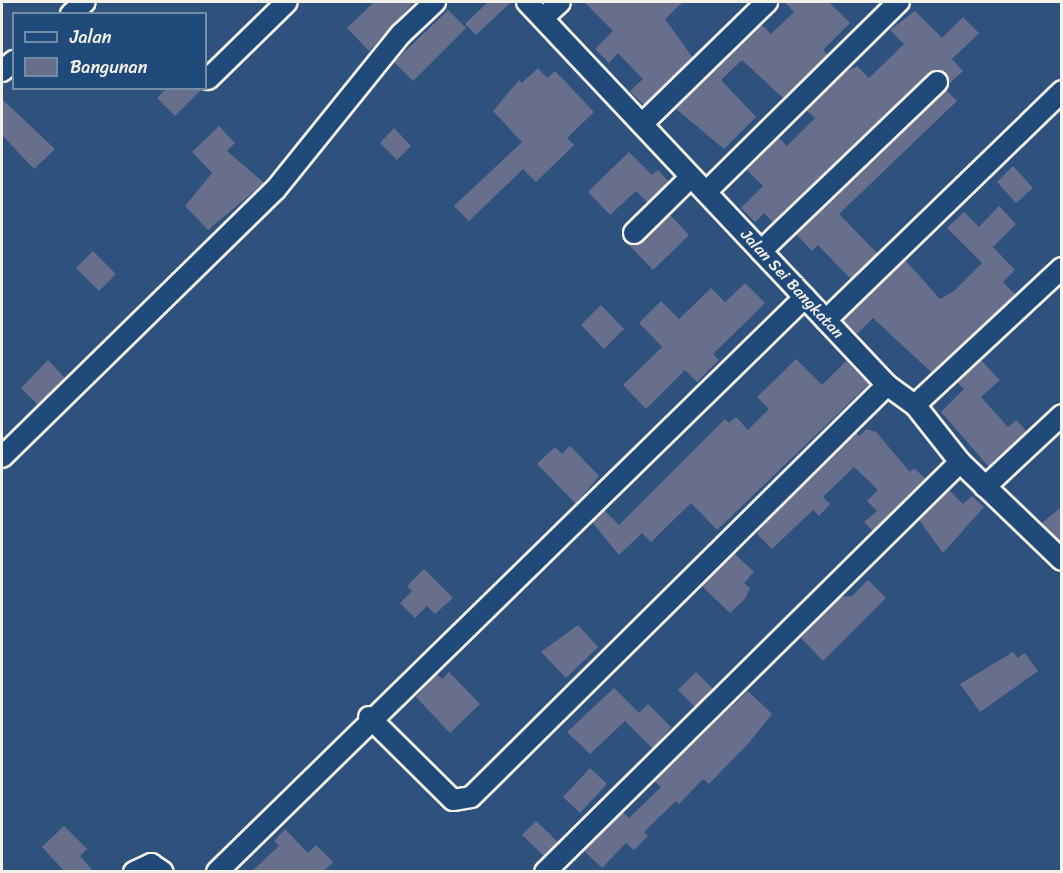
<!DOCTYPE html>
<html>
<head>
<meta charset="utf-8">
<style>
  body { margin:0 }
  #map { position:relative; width:1063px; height:873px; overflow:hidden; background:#2e517e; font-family:Sriracha,sans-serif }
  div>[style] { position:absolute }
  .building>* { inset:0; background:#686f8c }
  .roads { filter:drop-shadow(2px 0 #f4f1e8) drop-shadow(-2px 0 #f4f1e8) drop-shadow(0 2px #f4f1e8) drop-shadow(0 -2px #f4f1e8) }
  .street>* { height:20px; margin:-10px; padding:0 10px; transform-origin:10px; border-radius:10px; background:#1f4a7a }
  span { translate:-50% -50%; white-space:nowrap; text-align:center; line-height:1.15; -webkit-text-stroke:6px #1f4a7a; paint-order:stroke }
  .street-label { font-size:16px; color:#f4f1e8 }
  .frame { position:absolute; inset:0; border:3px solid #f4f1e8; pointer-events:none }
  .legend { position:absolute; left:12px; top:12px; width:195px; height:78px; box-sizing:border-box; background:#1f4a7a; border:2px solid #748da6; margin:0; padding:8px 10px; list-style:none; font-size:18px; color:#f4f1e8 }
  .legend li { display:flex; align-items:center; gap:12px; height:30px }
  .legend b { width:30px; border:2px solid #748da6 }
</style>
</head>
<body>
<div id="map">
  <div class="building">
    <div style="clip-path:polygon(374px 2px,414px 2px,369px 51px,347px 28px)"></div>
    <div style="clip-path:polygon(488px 2px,511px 2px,476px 35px,465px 24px)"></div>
    <div style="clip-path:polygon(584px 2px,683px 2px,665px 19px,693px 58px,644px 105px,630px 91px,643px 79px,618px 53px,609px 63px,595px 49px,613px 31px)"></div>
    <div style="clip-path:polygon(785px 2px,829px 2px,850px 23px,823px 50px,828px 55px,783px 98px,742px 60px,721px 80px,756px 117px,724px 149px,675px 108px,761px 24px,771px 34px,794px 12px)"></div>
    <div style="clip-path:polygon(448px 10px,466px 28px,413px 81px,394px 62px)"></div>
    <div style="clip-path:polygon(915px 11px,942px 38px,963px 17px,979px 33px,952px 59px,963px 71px,948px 85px,945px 73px,929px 73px,773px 222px,764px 213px,755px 222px,741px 208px,763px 186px,747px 170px,779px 138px,787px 146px,815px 118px,806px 110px,845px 72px,857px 66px,869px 78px,904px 44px,890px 30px)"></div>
    <div style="clip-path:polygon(538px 68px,547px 78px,555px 71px,594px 112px,567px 138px,574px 145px,536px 182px,523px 169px,469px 221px,454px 206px,522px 142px,493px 111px,519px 80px,522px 83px)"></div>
    <div style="clip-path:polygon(167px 88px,201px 88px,202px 89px,175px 116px,157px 98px)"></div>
    <div style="clip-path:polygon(946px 90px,957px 101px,839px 214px,877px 253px,851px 279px,818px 245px,812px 251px,796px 234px)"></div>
    <div style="clip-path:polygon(2px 99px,55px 149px,34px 169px,2px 135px)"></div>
    <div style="clip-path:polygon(219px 126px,235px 143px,227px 151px,264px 183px,208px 230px,185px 206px,212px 173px,192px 152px)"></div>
    <div style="clip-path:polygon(394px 128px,411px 146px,397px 160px,380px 143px)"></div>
    <div style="clip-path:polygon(629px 152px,652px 175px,658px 170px,669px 182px,648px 203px,636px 191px,610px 215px,588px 192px)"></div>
    <div style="clip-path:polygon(1013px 166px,1033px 188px,1016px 203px,997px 182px)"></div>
    <div style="clip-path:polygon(999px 206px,1016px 224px,993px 247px,1015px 270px,1003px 282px,1016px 295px,932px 373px,873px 318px,857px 334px,843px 320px,905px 260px,940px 299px,954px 291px,982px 263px,947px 228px,964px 212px,979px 227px)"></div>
    <div style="clip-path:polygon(670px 215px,689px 235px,653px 270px,628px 244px,642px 242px)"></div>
    <div style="clip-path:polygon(93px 251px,116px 274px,99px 291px,76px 268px)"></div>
    <div style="clip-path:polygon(745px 283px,765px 303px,713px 354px,719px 360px,697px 382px,685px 370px,646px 409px,623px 385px,662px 347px,639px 323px,661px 301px,679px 319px,711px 288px,725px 302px)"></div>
    <div style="clip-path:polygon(601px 305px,624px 329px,604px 349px,581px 325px)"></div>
    <div style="clip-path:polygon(796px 359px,822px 385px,846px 361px,869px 384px,717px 530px,691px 503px,651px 542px,642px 533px,619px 555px,592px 522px,604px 510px,619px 525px,725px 419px,729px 423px,736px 417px,748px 430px,769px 409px,757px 397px)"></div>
    <div style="clip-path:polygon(48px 360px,65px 378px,38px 405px,21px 388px)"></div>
    <div style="clip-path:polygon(981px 360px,1000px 380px,981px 397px,1008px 427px,1016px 420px,1027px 432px,989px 467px,941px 412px,964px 389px,957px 382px)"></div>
    <div style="clip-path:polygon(866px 429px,876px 432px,910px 472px,914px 468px,926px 479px,873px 531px,864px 522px,877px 511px,867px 501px,878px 490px,854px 467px,823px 497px,830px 504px,819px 516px,813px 510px,772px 549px,757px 534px,765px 522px,856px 433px,860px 436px)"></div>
    <div style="clip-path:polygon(570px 446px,599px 476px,576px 504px,537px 464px,555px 447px,562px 454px)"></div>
    <div style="clip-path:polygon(949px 490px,963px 504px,972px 496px,984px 507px,943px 553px,919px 520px)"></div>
    <div style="clip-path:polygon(1062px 506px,1062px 543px,1042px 523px)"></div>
    <div style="clip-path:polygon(734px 553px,754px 572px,744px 583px,750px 588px,745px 599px,730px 613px,702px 586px)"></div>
    <div style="clip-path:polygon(424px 569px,453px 598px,435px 614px,427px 606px,415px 618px,400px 603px,412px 591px,407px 586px)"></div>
    <div style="clip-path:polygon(868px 580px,886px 598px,823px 661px,801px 638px,840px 597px,852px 596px)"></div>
    <div style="clip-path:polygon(578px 625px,598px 647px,566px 678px,541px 652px)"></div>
    <div style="clip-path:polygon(1013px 652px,1018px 658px,1025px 653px,1038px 671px,980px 712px,960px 684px)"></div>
    <div style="clip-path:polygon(449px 672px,480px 704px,450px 733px,416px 697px,437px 674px,442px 679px)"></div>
    <div style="clip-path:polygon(696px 672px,713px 689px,695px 707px,678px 690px)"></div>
    <div style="clip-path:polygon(614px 688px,639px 713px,648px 704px,671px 727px,653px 749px,625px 721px,590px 754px,567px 732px)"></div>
    <div style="clip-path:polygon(748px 691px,772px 714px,747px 745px,709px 784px,703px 779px,679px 804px,676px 801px,644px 832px,648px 836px,634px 850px,626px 843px,602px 868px,584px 851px,623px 812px,629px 818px,661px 787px,654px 781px)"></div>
    <div style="clip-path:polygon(590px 768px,607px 784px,580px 813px,563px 797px)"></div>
    <div style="clip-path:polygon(536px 821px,558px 842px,544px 856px,522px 835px)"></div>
    <div style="clip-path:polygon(64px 826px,87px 849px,80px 856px,94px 872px,65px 872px,42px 847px)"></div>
    <div style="clip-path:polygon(285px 829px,308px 853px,316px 845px,333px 862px,323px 872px,251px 872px,279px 846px,274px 841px)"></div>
  </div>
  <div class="roads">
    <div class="street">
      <div style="left:527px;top:2px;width:526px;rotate:46.77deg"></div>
      <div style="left:887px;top:385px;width:34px;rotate:36deg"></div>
      <div style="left:915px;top:405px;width:73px;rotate:51.7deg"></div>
      <div style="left:960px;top:462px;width:141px;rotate:43.9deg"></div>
      <div style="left:71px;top:14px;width:18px;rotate:-41deg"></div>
      <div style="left:543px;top:18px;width:23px;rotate:-43deg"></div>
      <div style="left:2px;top:71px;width:16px;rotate:-40deg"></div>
      <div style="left:208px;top:79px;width:110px;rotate:-44.3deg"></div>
      <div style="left:642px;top:124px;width:175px;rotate:-44.3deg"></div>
      <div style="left:706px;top:192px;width:271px;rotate:-44.6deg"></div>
      <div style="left:634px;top:233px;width:80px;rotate:-44.5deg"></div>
      <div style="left:761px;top:251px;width:244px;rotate:-43.8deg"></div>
      <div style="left:826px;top:320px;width:329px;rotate:-44.1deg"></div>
      <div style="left:915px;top:405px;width:201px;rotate:-43deg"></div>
      <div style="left:2px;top:457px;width:382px;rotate:-44.4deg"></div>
      <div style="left:275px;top:190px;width:201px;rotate:-51.1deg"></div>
      <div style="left:401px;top:34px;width:47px;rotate:-43.3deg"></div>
      <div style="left:985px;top:487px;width:105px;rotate:-43.1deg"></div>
      <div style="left:369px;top:717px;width:118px;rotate:44.7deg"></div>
      <div style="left:453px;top:800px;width:18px;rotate:-9deg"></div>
      <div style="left:471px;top:797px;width:585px;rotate:-44.72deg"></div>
      <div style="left:134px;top:872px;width:19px;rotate:-25deg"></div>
      <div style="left:151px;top:864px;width:14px;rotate:34deg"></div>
      <div style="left:217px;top:872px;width:822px;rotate:-44.36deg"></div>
      <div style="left:545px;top:872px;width:583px;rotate:-44.65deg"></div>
    </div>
  </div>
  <div class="street-label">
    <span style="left:792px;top:284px;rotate:47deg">Jalan Sei Bangkatan</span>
  </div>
  <div class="frame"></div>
  <ul class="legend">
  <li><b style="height:8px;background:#1f4a7a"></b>Jalan</li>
  <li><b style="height:16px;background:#686f8c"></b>Bangunan</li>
  </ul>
</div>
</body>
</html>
